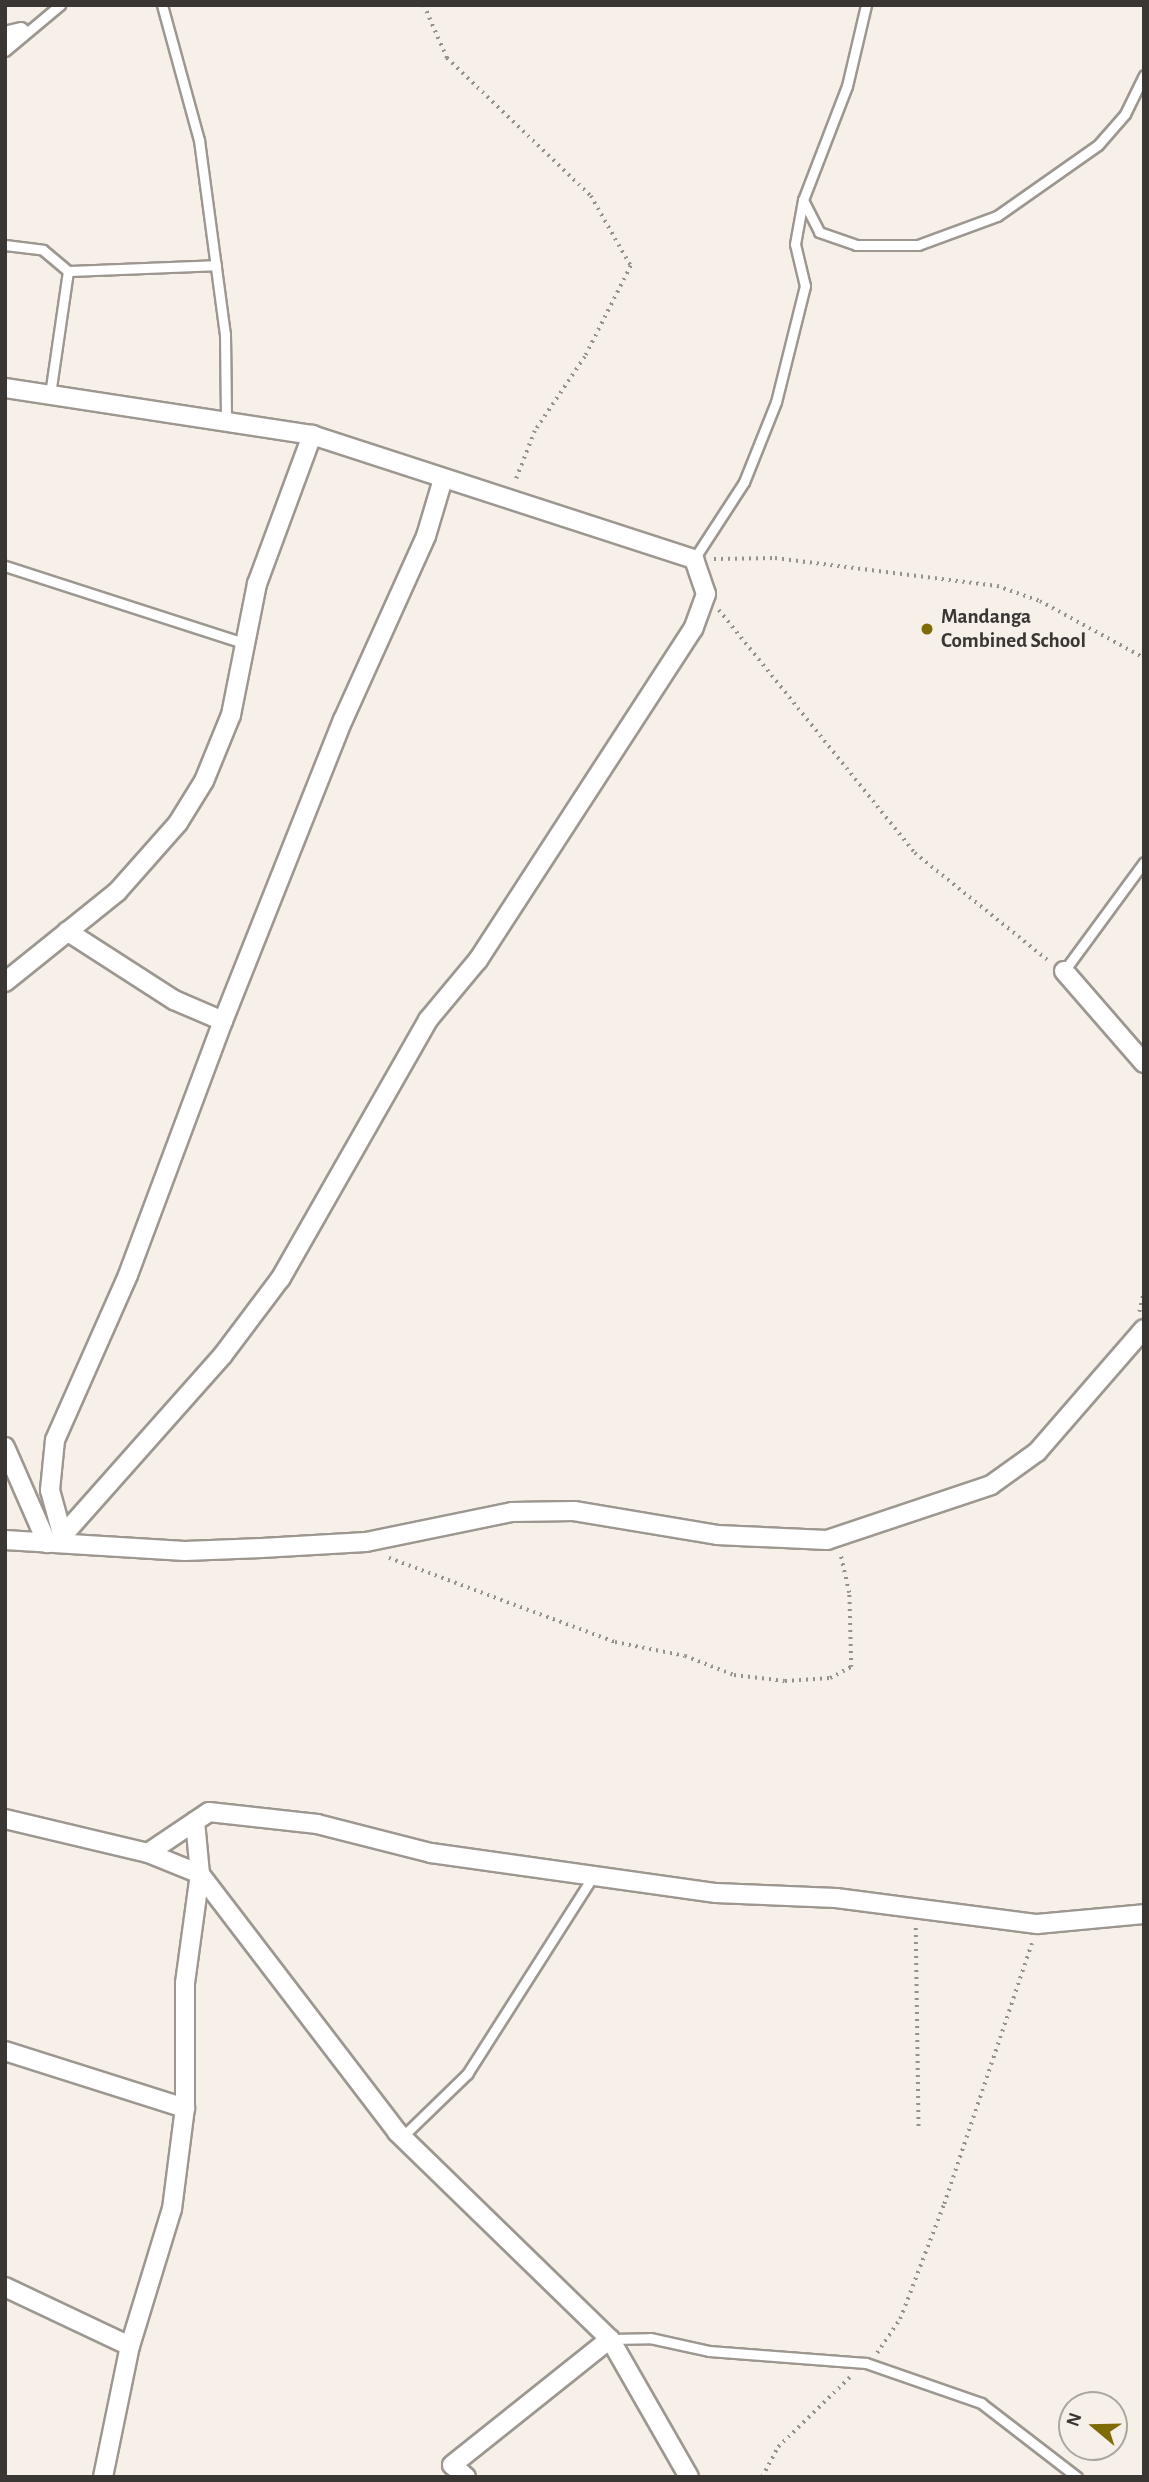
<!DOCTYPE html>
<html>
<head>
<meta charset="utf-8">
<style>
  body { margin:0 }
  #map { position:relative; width:1149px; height:2482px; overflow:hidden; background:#f6f0e8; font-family:"Alegreya Sans",sans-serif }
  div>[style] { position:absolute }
  .path>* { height:3.5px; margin-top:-1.75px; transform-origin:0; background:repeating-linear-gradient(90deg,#95918b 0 2px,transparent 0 7px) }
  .roads { filter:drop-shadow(2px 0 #9d9790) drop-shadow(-2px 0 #9d9790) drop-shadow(0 2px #9d9790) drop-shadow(0 -2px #9d9790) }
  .service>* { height:9px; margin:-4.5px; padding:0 4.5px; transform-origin:4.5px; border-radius:4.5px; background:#fff }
  .minor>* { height:18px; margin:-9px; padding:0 9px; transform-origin:9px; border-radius:9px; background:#fff }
  .dots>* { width:19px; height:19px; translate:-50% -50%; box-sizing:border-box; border:4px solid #f6f0e8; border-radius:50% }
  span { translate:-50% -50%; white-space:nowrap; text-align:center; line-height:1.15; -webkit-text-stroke:6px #f6f0e8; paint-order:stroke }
  .poi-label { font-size:21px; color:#393633; font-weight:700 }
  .left { translate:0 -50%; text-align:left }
  .frame { position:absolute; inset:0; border:7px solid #393633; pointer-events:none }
  .north { position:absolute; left:1058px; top:2391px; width:70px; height:70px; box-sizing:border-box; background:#f6f0e8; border:2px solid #aaa6a0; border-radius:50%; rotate:289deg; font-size:19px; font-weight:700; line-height:28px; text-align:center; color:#393633 }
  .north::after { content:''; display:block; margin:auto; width:24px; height:32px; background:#7f6c06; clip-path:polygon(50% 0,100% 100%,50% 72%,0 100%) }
</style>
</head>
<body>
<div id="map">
  <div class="path">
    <div style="left:424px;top:5px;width:58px;rotate:66.5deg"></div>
    <div style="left:447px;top:58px;width:199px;rotate:43.8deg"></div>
    <div style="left:591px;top:196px;width:81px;rotate:60.3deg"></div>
    <div style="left:631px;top:266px;width:102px;rotate:116.8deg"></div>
    <div style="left:585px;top:357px;width:89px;rotate:124deg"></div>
    <div style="left:535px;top:431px;width:53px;rotate:111.2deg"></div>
    <div style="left:714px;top:559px;width:61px;rotate:-0.9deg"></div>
    <div style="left:775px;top:558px;width:224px;rotate:7.2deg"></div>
    <div style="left:997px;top:586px;width:46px;rotate:19.2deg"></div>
    <div style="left:1040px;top:601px;width:119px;rotate:28.7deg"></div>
    <div style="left:719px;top:610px;width:312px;rotate:51.1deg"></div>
    <div style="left:915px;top:853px;width:174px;rotate:38.9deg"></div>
    <div style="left:1139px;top:1312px;width:23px;rotate:-77deg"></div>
    <div style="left:389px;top:1558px;width:241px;rotate:20.4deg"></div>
    <div style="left:615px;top:1642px;width:71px;rotate:11.3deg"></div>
    <div style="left:685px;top:1656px;width:53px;rotate:21.2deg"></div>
    <div style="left:734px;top:1675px;width:51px;rotate:6.7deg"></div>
    <div style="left:785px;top:1681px;width:45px;rotate:-3.8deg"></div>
    <div style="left:830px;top:1678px;width:24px;rotate:-28deg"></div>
    <div style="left:851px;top:1667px;width:74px;rotate:-91.5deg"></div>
    <div style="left:849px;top:1593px;width:41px;rotate:-102.7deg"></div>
    <div style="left:916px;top:1928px;width:203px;rotate:89.2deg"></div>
    <div style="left:877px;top:2353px;width:41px;rotate:-55.9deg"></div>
    <div style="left:900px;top:2319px;width:123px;rotate:-69.1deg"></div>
    <div style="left:944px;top:2204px;width:275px;rotate:-71.4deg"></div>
    <div style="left:762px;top:2477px;width:34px;rotate:-62deg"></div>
    <div style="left:778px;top:2447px;width:100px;rotate:-44.2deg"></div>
  </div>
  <div class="roads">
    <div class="service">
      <div style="left:162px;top:5px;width:140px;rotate:74.7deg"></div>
      <div style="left:199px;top:140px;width:196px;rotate:82.4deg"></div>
      <div style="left:225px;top:334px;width:86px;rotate:89.3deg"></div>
      <div style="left:5px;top:51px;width:72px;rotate:-39.9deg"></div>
      <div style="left:803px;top:200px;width:36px;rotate:63deg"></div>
      <div style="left:819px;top:232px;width:39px;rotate:19deg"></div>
      <div style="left:856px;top:245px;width:62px"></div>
      <div style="left:918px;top:245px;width:84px;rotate:-20.2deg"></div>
      <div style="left:997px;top:216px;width:123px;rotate:-35.1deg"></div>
      <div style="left:1098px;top:145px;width:41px;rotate:-48.9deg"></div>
      <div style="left:1125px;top:114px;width:43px;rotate:-64deg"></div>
      <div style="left:5px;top:245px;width:38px;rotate:7deg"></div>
      <div style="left:43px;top:250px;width:33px;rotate:40deg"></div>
      <div style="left:68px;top:271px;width:125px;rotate:98.3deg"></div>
      <div style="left:68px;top:271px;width:148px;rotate:-2.3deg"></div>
      <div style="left:694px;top:559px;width:92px;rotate:-57deg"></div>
      <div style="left:744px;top:482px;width:86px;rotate:-68.2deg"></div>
      <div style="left:776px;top:402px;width:120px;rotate:-76deg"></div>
      <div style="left:805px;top:286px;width:43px;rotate:-103.4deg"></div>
      <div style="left:795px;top:244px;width:45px;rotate:-79.7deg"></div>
      <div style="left:803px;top:200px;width:122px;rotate:-68.9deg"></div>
      <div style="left:847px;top:86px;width:83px;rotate:-76.8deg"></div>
      <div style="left:5px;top:566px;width:253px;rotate:17.9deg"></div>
      <div style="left:1064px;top:971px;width:135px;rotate:-53.7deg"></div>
      <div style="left:402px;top:2137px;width:91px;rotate:-44.1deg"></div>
      <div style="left:467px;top:2074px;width:231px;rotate:-57.5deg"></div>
      <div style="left:611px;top:2339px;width:39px;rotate:-1deg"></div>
      <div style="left:650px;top:2338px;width:60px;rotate:12.4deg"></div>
      <div style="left:709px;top:2351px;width:157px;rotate:4.4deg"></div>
      <div style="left:866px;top:2363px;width:122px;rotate:19.2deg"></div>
      <div style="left:981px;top:2403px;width:121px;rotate:37.6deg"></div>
    </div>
    <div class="minor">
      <div style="left:5px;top:36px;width:16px;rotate:-14deg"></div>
      <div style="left:5px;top:388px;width:311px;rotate:8.7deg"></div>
      <div style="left:312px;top:435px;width:402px;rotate:18deg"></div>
      <div style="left:694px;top:559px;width:37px;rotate:71deg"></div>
      <div style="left:706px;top:594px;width:37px;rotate:110deg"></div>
      <div style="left:693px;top:629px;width:395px;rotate:123deg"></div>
      <div style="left:478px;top:960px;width:78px;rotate:129.8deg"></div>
      <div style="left:428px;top:1020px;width:298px;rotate:119.7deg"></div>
      <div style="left:280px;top:1279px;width:95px;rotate:126.9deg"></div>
      <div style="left:223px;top:1355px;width:237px;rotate:131.6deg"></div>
      <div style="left:1064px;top:971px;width:122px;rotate:49deg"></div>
      <div style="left:5px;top:982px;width:144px;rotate:-38.8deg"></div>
      <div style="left:117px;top:892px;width:92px;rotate:-48.5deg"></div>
      <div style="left:178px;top:823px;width:49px;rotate:-58.2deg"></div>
      <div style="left:204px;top:781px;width:71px;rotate:-67.8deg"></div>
      <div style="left:231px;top:715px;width:134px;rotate:-78.8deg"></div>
      <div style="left:257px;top:584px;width:159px;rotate:-69.7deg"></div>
      <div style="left:223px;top:1021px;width:324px;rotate:-68.3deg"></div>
      <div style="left:343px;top:720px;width:202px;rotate:-65.7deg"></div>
      <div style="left:426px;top:536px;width:59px;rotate:-73.4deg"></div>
      <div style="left:5px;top:1447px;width:105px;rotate:66.4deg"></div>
      <div style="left:5px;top:1540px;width:180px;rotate:3.5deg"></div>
      <div style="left:185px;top:1551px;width:77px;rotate:-2.2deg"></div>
      <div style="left:262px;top:1548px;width:104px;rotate:-3.3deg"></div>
      <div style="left:366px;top:1542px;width:149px;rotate:-11.6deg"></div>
      <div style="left:512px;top:1512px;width:62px;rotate:-0.9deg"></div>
      <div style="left:574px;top:1511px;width:145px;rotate:9.5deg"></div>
      <div style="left:717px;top:1535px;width:110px;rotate:2.6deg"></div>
      <div style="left:827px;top:1540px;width:173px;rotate:-18.5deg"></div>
      <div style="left:991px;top:1485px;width:57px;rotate:-35.7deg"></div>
      <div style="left:1037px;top:1452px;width:163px;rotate:-49deg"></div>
      <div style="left:64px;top:1541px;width:53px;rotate:-105.4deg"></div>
      <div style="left:50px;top:1490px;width:50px;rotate:-84.3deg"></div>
      <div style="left:55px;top:1440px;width:180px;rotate:-66.1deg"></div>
      <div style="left:128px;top:1275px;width:271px;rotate:-69.5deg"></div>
      <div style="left:223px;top:1021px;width:53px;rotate:-156.8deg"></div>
      <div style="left:174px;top:1000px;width:127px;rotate:-147.2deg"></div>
      <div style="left:5px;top:1819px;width:147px;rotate:13.4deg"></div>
      <div style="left:148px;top:1853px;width:56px;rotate:22deg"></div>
      <div style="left:200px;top:1874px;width:325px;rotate:52.6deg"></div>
      <div style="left:397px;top:2132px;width:297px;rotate:44.2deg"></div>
      <div style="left:610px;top:2339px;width:159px;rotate:60.2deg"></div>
      <div style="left:148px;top:1853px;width:73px;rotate:-33.9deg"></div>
      <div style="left:209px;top:1812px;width:109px;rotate:6.3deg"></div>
      <div style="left:317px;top:1824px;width:118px;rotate:14.3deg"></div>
      <div style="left:431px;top:1853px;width:288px;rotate:8deg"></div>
      <div style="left:716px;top:1893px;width:120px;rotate:2.4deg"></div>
      <div style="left:836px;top:1898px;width:203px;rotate:7.4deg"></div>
      <div style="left:1037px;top:1924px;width:107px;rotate:-5.3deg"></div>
      <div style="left:5px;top:2051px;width:189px;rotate:17.6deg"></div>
      <div style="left:5px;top:2287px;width:138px;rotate:25.3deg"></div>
      <div style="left:103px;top:2477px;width:134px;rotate:-78.4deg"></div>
      <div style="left:130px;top:2346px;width:143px;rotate:-73deg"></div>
      <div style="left:172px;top:2209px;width:102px;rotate:-82.7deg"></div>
      <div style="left:185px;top:2108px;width:125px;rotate:-90deg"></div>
      <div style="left:185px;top:1983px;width:110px;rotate:-82.2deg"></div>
      <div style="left:200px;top:1874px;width:53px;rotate:-95.4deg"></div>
      <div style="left:466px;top:2477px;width:18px;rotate:-139deg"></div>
      <div style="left:452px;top:2465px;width:202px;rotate:-38.6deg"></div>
    </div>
  </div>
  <div class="dots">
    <div style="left:927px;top:629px;background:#7f6c06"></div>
  </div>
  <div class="poi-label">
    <span class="left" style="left:941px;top:629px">Mandanga<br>Combined School</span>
  </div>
  <div class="frame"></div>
  <div class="north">N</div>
</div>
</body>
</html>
